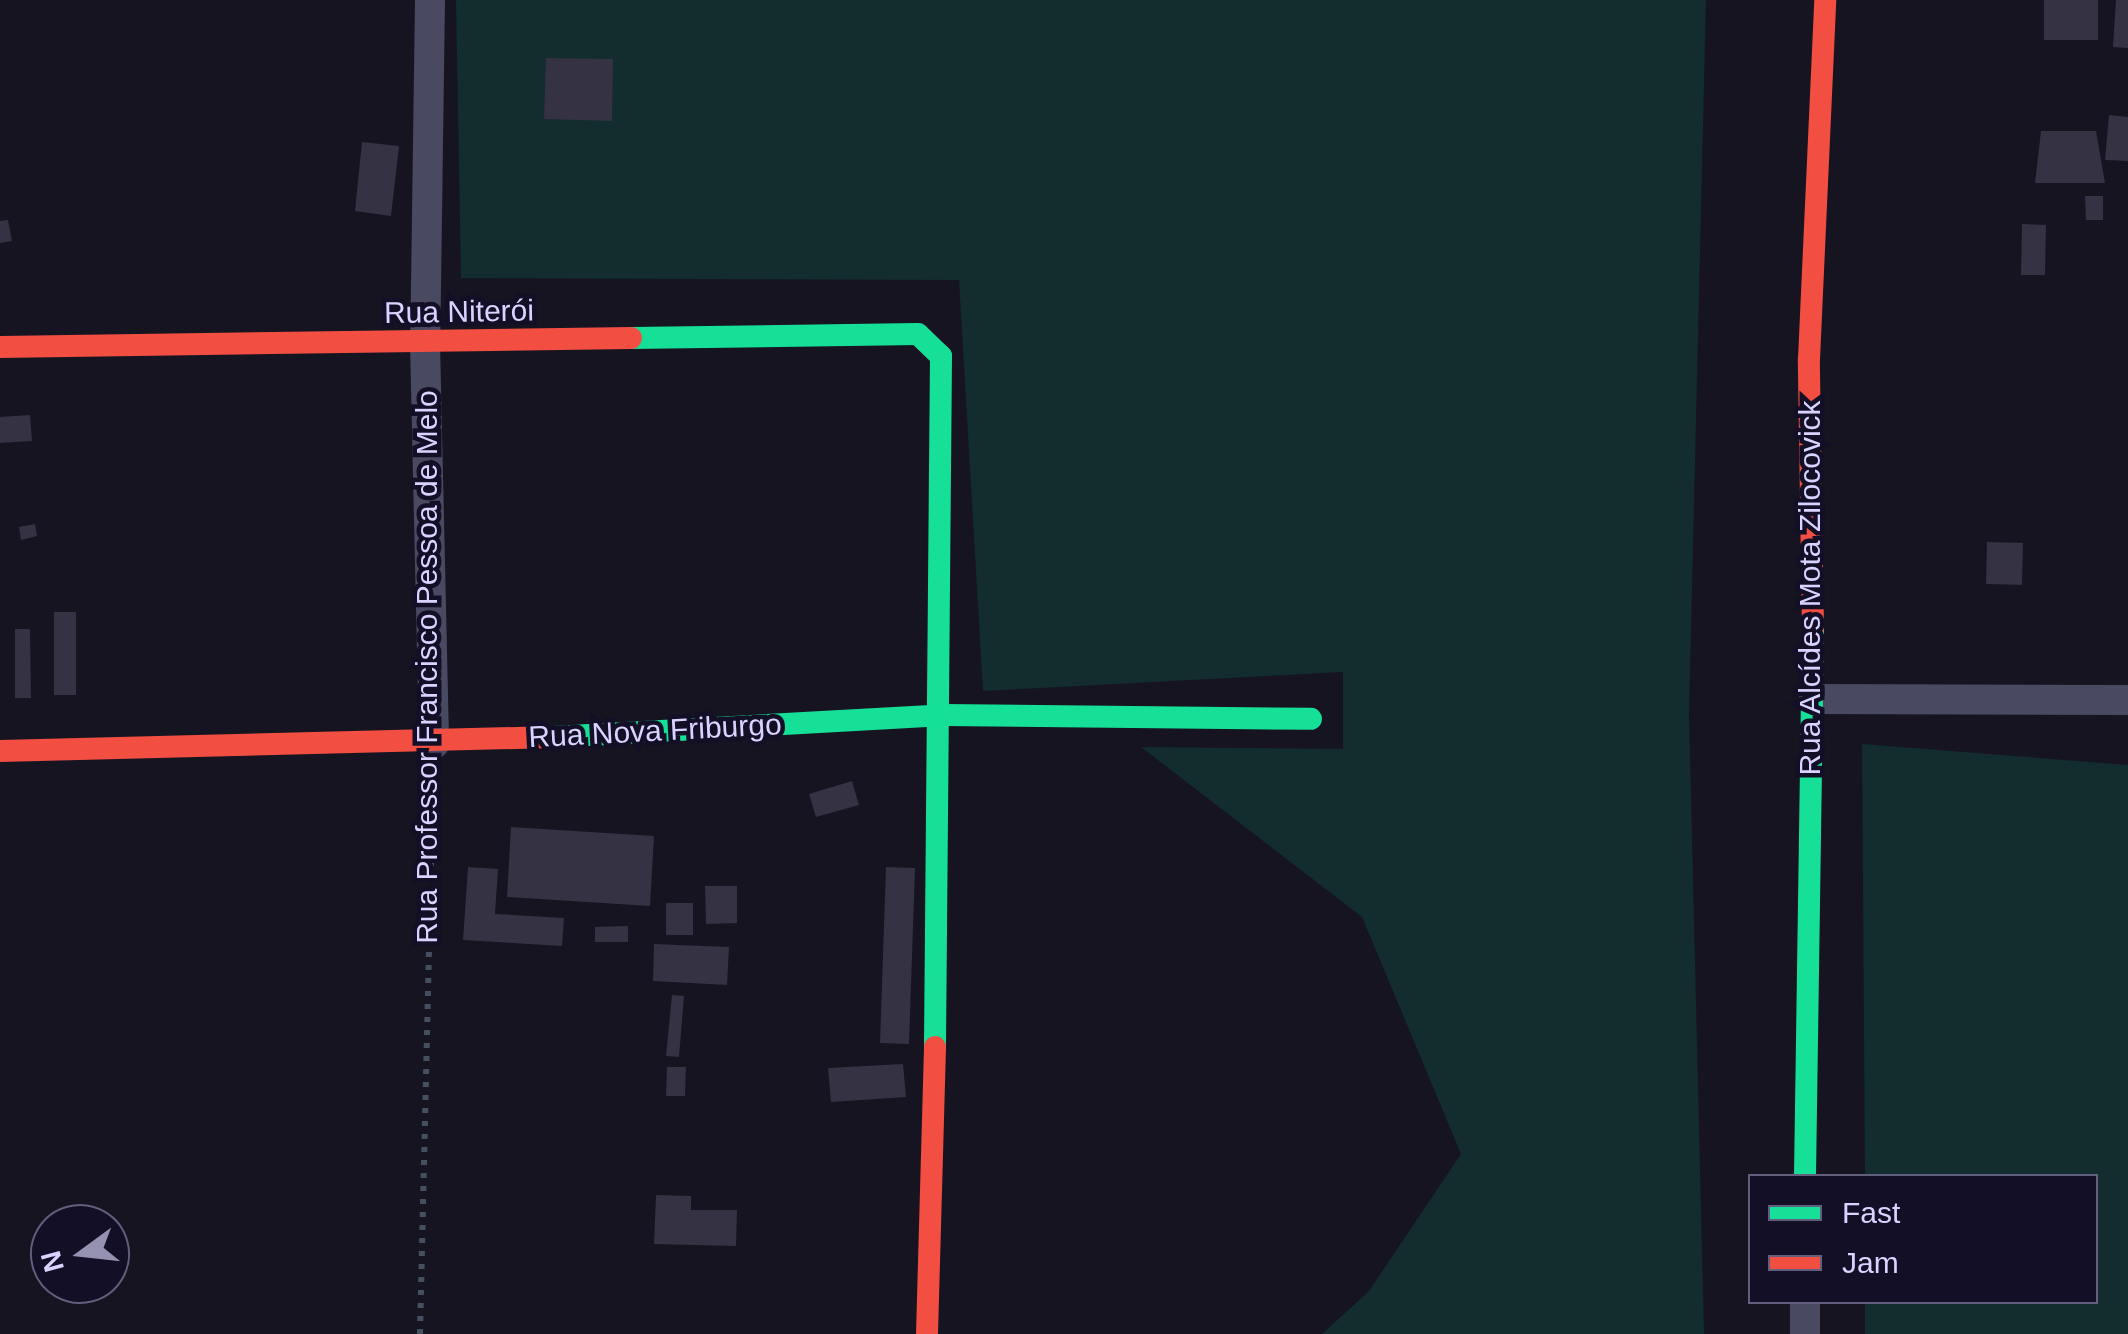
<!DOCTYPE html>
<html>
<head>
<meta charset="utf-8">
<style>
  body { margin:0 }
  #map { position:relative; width:2128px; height:1334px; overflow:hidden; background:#161421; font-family:Arial,sans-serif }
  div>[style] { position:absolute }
  .green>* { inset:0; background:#132c2d }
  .building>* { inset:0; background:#343243 }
  .path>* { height:6px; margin-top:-3px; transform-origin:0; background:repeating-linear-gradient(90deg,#44505f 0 5px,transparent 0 13px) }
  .street>* { height:30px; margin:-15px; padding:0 15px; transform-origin:15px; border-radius:15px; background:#4a4962 }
  .fast>* { height:22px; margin:-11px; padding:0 11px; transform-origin:11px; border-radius:11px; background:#16e098 }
  .jam>* { height:22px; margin:-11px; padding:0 11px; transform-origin:11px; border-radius:11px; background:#f24e42 }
  span { translate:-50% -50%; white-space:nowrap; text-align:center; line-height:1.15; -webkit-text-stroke:9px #130f26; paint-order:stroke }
  .street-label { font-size:30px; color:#d9d4ff }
  .legend { position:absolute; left:1748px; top:1174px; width:350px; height:130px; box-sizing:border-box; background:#130f26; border:2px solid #625e7d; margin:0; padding:12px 18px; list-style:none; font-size:30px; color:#d9d4ff }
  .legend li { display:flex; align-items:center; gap:20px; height:50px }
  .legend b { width:50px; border:2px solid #625e7d }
  .north { position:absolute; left:30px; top:1204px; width:100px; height:100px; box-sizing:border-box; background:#130f26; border:2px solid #625e7d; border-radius:50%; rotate:255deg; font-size:28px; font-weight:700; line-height:40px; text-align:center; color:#d9d4ff }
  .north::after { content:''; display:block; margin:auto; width:35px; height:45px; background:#9591b1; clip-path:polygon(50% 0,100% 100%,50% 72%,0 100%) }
</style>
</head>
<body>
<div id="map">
  <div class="green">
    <div style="clip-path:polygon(456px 0,1706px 0,1689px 714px,1704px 1334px,1322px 1334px,1369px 1291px,1461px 1154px,1362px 917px,1141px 747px,1343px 749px,1343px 672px,983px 691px,959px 280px,461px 278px)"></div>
    <div style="clip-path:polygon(1862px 744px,2128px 765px,2128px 1334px,1865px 1334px,1865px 1302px,2096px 1302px,2096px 1176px,1865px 1176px)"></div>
  </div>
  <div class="building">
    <div style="clip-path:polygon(2044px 0,2098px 0,2098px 40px,2044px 40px)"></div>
    <div style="clip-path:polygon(2116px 0,2128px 0,2128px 48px,2113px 47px)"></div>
    <div style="clip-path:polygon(546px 58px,613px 59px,612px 121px,544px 119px)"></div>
    <div style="clip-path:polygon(2109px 115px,2128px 117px,2128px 161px,2105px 160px)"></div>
    <div style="clip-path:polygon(2041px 131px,2096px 131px,2105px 183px,2035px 183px)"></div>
    <div style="clip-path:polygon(362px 142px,399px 146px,391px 216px,355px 211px)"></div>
    <div style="clip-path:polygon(2085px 196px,2103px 196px,2103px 220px,2086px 220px)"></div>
    <div style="clip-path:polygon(8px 220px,12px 241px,0 243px,0 221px)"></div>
    <div style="clip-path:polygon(2022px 224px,2046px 225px,2045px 275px,2021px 275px)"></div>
    <div style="clip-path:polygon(30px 415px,32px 441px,0 443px,0 417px)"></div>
    <div style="clip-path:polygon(35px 524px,37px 536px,21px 540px,19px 527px)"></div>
    <div style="clip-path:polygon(1987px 542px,2023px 543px,2022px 585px,1986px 584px)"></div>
    <div style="clip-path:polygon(54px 612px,76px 612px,76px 695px,54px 695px)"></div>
    <div style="clip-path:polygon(15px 629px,30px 629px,31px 698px,15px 698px)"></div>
    <div style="clip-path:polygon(852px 781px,859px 805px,816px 817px,809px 794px)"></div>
    <div style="clip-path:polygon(511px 827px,654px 836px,650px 906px,507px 897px)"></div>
    <div style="clip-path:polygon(468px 867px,498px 869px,495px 914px,564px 918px,562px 946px,463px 940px)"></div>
    <div style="clip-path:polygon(886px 867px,915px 868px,909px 1044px,880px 1043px)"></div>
    <div style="clip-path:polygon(705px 886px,737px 886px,737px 923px,706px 924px)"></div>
    <div style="clip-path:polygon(666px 903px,693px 903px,693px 935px,666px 935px)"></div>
    <div style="clip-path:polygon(628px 926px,628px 942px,595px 942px,595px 927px)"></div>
    <div style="clip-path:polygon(654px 944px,729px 947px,727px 985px,653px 981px)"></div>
    <div style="clip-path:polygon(672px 995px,684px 996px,679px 1057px,666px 1056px)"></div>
    <div style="clip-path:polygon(903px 1064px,906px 1097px,831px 1102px,828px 1068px)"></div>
    <div style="clip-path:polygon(667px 1067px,686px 1067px,685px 1096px,666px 1096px)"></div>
    <div style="clip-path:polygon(656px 1195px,691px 1196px,691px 1210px,737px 1210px,736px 1246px,654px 1244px)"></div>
  </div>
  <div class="path">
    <div style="left:420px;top:1334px;width:554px;rotate:-88.66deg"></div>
  </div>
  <div class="street">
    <div style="left:430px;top:0;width:343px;rotate:90.8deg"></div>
    <div style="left:425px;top:343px;width:401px;rotate:88.7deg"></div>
    <div style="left:1814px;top:699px;width:314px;rotate:0.2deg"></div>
    <div style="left:1805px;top:1302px;width:32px;rotate:90deg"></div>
  </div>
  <div class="fast">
    <div style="left:631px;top:338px;width:287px;rotate:-0.8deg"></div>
    <div style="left:918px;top:334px;width:32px;rotate:44deg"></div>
    <div style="left:941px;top:356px;width:691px;rotate:90.5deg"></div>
    <div style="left:553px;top:737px;width:392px;rotate:-3.2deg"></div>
    <div style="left:944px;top:715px;width:367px;rotate:0.6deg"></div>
    <div style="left:1805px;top:1176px;width:548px;rotate:-89.16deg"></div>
  </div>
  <div class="jam">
    <div style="left:0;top:347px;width:631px;rotate:-0.82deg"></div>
    <div style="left:1813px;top:628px;width:269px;rotate:-90.9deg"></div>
    <div style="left:1809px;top:359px;width:359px;rotate:-87.4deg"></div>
    <div style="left:0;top:751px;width:553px;rotate:-1.45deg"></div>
    <div style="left:927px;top:1334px;width:287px;rotate:-88.4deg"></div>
  </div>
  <div class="street-label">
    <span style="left:459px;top:312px;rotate:-1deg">Rua Niterói</span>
    <span style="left:1810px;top:588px;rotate:-90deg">Rua Alcídes Mota Zilocovick</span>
    <span style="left:427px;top:667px;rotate:-90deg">Rua Professor Francisco Pessoa de Melo</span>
    <span style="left:655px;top:731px;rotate:-3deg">Rua Nova Friburgo</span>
  </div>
  <ul class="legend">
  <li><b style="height:12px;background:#16e098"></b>Fast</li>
  <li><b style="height:12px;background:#f24e42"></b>Jam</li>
  </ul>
  <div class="north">N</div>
</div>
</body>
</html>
